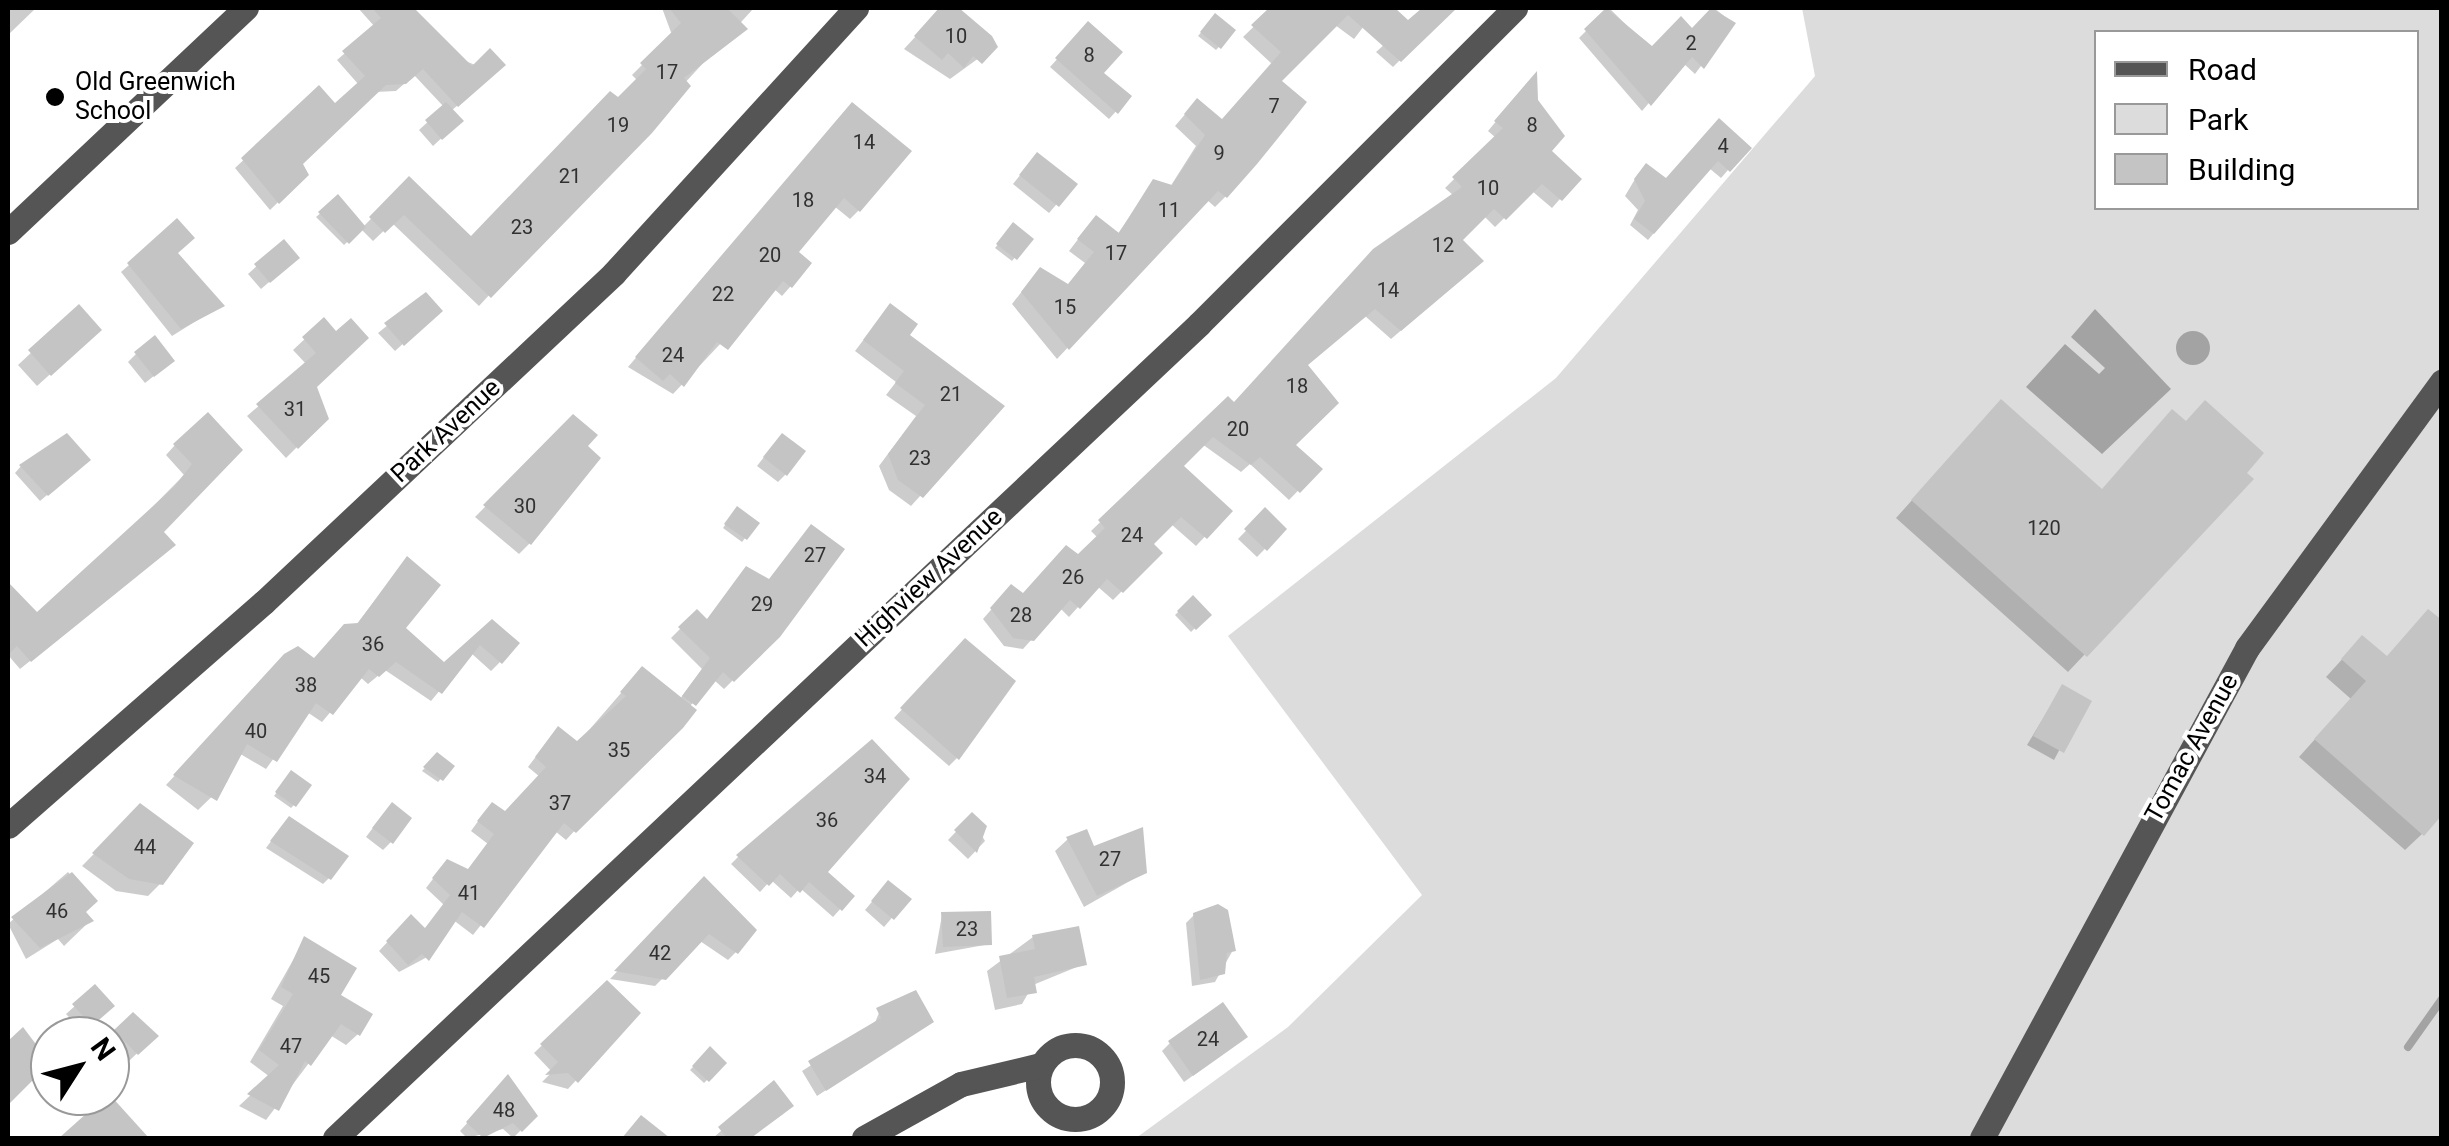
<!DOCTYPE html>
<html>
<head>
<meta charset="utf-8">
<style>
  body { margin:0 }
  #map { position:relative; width:2449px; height:1146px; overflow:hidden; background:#fff; font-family:Roboto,sans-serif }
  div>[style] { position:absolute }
  .green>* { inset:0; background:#dcdcdc }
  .water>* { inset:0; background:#a3a3a3 }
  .round { border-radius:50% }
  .shadow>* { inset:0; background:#0003 }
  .stream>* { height:8px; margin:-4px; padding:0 4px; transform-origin:4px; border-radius:4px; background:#a3a3a3 }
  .building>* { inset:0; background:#c4c4c4 }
  .minor>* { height:25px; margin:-12.5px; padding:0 12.5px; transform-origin:12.5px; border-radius:12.5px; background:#555 }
  .minor>.ring { margin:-12.5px; padding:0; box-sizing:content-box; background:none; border:25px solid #555; border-radius:50% }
  .dots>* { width:28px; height:28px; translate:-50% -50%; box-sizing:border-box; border:5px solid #fff; border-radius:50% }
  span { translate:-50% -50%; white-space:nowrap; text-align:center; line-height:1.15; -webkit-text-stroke:8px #fff; paint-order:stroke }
  .number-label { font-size:20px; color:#313131 }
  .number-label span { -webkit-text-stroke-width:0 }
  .poi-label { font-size:25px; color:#000 }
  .left { translate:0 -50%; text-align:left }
  .street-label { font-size:25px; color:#000 }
  .frame { position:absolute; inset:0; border:10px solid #000; pointer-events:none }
  .legend { position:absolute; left:2094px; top:30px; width:325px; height:180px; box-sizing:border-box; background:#fff; border:2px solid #999; margin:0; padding:12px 18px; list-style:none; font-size:30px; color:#000 }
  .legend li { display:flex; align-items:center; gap:20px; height:50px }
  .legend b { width:50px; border:2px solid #999 }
  .north { position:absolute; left:30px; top:1016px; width:100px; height:100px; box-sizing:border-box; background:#fff; border:2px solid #999; border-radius:50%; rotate:54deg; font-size:28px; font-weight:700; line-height:40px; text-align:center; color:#000 }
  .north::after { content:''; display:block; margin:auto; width:35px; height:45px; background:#000; clip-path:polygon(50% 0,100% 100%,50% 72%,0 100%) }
</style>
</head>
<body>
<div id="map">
  <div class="green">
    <div style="clip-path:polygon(evenodd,1802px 8px,2441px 8px,2441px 1138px,1136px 1138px,1288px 1027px,1422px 895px,1228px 636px,1556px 378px,1815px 76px,1802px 8px,2096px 32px,2416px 32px,2416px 208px,2096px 208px,2096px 32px)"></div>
  </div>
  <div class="water">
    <div style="clip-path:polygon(2095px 309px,2171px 389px,2102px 454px,2026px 387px,2065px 344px,2099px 374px,2105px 368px,2071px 337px)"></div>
    <div class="round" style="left:2176px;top:331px;width:34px;height:34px"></div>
  </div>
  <div class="shadow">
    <div style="clip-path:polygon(8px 8px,36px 8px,8px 35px)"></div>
    <div style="clip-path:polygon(358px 8px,411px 8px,453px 56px,495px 73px,451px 111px,460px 121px,433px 146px,419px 130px,444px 107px,414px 75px,396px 91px,375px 92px,300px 164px,306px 175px,270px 210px,235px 168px,319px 89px,335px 106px,359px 85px,337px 60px,375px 27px)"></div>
    <div style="clip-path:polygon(662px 8px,754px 8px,479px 306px,392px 223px,373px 241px,361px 229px,344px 245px,316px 217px,338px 198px,363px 227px,409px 180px,470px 239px,638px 81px,632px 75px,672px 35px)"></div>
    <div style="clip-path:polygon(942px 8px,994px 47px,950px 79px,904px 49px)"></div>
    <div style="clip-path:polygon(1273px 8px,1377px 9px,1354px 39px,1335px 25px,1278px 82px,1303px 102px,1225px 197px,1215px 207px,1207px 200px,1057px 359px,1012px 304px,1030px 281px,1067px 286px,1085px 263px,1069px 251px,1086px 229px,1117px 235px,1154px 181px,1170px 187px,1196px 146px,1175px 126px,1187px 112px,1222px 122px,1272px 64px,1243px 37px)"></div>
    <div style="clip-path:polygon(1425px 8px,1445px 15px,1393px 67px,1376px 52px)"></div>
    <div style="clip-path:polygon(1609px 8px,1652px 50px,1692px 31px,1714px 8px,1733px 23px,1695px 74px,1683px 63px,1642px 111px,1579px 38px)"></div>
    <div style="clip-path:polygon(1215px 16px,1233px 31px,1216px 50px,1198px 36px)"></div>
    <div style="clip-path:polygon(1088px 25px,1100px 74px,1129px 97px,1109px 119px,1050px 67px)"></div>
    <div style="clip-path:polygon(1528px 83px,1560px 199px,1552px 208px,1532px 191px,1495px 227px,1484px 216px,1459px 240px,1472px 270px,1391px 339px,1365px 316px,1305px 366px,1293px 445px,1319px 469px,1289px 500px,1250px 464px,1241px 472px,1202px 444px,1181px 466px,1229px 511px,1196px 546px,1171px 524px,1151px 544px,1160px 553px,1113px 600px,1097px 586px,1069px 617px,1060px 608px,1023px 649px,1004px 646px,983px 619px,1003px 596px,1023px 596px,1078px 557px,1098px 538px,1091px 531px,1228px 399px,1234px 405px,1454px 196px,1445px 188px,1496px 138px,1488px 131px)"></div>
    <div style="clip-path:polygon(844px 115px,859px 210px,850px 219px,834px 206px,796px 253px,809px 264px,790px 287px,782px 296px,773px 288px,673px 394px,628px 367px)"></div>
    <div style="clip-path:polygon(1718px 121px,1728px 170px,1721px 178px,1709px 168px,1648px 240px,1630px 225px,1638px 210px,1625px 196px,1638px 174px,1665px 181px)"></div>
    <div style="clip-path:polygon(1030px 163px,1074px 184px,1049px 213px,1013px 184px)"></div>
    <div style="clip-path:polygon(1013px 226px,1030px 239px,1012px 261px,995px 248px)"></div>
    <div style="clip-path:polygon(283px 242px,289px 265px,261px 289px,248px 274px)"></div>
    <div style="clip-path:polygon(129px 265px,222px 305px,172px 336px,121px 272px)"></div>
    <div style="clip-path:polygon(425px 295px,439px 311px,395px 351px,378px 333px)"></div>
    <div style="clip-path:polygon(79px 308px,86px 342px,37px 386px,18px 365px)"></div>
    <div style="clip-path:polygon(881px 317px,1001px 407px,911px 506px,889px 490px,879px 466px,916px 416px,886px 395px,896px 382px,855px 351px)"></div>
    <div style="clip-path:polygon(324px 321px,314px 387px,326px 418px,286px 458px,247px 416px,307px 365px,293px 350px)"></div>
    <div style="clip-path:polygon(136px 354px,164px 368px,145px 383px,128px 362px)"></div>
    <div style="clip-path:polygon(573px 418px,530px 543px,519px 554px,475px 517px)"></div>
    <div style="clip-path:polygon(1985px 419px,2101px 492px,2243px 473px,2250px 479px,2068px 672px,1896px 518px)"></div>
    <div style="clip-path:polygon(774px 444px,786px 474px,778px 482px,757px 466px)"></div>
    <div style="clip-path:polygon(175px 445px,240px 450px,160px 532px,163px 554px,20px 669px,8px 655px,8px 595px,37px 616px,97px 563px,184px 475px,166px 455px)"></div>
    <div style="clip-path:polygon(22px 465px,80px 467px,40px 501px,15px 473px)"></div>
    <div style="clip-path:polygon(1265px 511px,1284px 529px,1257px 557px,1238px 539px)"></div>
    <div style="clip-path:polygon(734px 512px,757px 523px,742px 542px,723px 528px)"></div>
    <div style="clip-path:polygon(399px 569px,402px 628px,444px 666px,492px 622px,500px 662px,491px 671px,471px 653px,431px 701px,385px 670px,368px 684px,360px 677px,322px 722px,307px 712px,266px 769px,237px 752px,227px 782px,198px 810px,166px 785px,276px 666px,314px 661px,356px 625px)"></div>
    <div style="clip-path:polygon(1192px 599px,1208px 615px,1191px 632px,1175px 615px)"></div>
    <div style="clip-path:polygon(697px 612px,733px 680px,724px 689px,714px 680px,566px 840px,555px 831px,473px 935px,452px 919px,431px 955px,399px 972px,379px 951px,411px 917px,424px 930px,444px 905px,426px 888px,439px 871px,467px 871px,488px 844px,471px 831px,484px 813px,505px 814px,540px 777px,528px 767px,550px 738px,577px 744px,634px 678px,680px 699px,702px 669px,671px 638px)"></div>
    <div style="clip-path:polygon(965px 641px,957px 758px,949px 766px,894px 718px)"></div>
    <div style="clip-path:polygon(2346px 655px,2386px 658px,2422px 834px,2405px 850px,2299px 757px,2351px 699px,2326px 677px)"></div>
    <div style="clip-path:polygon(2062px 687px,2086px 700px,2054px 760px,2027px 745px)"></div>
    <div style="clip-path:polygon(437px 755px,452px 766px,438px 782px,422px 771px)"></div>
    <div style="clip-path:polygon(288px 777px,294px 805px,291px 808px,274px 796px)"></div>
    <div style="clip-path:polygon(140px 807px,161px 883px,148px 896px,116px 891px,82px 866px)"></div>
    <div style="clip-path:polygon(384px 813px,391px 842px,383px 850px,366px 837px)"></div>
    <div style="clip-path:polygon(971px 816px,985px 841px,968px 859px,948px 840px)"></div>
    <div style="clip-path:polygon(283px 825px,329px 878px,323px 884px,266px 848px)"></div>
    <div style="clip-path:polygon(1142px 830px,1144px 873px,1084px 907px,1055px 851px,1068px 839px,1093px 850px)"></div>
    <div style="clip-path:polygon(738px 857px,824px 872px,852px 896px,833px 917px,800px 888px,791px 898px,771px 880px,760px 892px,731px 864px)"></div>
    <div style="clip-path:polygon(68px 872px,95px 901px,83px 912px,90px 921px,64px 946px,58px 939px,26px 959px,8px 924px)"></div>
    <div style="clip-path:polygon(704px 880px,736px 952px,728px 960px,700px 941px,655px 986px,610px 979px)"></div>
    <div style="clip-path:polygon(881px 891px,908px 899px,884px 927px,865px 910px)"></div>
    <div style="clip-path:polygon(942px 915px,990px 944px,935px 954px)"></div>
    <div style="clip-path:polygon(1194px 915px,1233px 950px,1215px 982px,1192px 986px,1186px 923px)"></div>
    <div style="clip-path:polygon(1033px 937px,1084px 964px,1033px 985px,1022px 1004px,995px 1010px,987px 971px)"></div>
    <div style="clip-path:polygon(305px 939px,358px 1034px,346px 1045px,330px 1035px,266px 1120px,239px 1106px,270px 1077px,250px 1062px,283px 1006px,271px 999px)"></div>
    <div style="clip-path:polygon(607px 983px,638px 1013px,568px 1089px,542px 1082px,552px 1072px,534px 1053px)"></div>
    <div style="clip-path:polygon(95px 988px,111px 1006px,83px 1032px,66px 1014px)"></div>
    <div style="clip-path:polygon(881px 1008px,930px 1022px,817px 1096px,802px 1071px,874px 1025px)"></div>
    <div style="clip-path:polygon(133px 1016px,155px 1036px,129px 1061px,110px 1037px)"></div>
    <div style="clip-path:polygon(1170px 1043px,1237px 1044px,1184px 1082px,1162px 1051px)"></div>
    <div style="clip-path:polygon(710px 1050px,724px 1063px,704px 1083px,690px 1070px)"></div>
    <div style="clip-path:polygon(508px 1078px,535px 1116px,513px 1138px,503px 1129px,467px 1138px,460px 1131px)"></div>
    <div style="clip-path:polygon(774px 1084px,783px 1114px,748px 1138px,713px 1138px)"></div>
  </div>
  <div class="stream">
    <div style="left:2408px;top:1047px;width:59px;rotate:-54.7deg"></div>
  </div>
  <div class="building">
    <div style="clip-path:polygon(372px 8px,414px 8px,472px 66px,490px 48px,506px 65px,458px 107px,423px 69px,406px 84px,386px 85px,303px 164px,309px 175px,279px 204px,241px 158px,319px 85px,335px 103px,365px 76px,342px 51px,381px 18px)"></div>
    <div style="clip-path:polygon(669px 8px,727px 8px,748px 29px,684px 78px,691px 86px,652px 133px,491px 298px,404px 215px,385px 233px,369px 217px,409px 176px,471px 236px,610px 91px,618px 97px,646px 69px,640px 63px,681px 23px)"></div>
    <div style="clip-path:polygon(939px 8px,959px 8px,992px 36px,998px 47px,982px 64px,973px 56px,964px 68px,948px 53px,942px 60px,914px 36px)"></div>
    <div style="clip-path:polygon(1269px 8px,1395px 8px,1408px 20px,1422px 8px,1457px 8px,1401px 62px,1348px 15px,1282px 81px,1307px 102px,1257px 164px,1227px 198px,1218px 191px,1069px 350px,1021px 292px,1040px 267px,1068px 284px,1094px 252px,1077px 239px,1096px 215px,1119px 233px,1153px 179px,1172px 185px,1205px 135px,1184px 114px,1197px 98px,1222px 119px,1281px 52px,1251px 25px)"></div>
    <div style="clip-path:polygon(1606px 8px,1652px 46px,1681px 16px,1692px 28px,1711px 8px,1736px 23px,1704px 69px,1692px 57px,1651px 106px,1584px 29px)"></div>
    <div style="clip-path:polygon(1215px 13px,1236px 30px,1221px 49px,1200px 32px)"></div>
    <div style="clip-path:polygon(1088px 21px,1123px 52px,1104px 73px,1132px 96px,1118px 114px,1055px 58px)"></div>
    <div style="clip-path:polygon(1537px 71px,1538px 100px,1565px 136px,1552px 151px,1582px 179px,1562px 201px,1542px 184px,1506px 220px,1494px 209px,1463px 240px,1484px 261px,1401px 331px,1375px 309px,1308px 365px,1339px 403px,1296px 445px,1323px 469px,1300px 493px,1260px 457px,1251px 465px,1213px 437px,1184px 466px,1233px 511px,1207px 539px,1181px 517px,1154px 544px,1163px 553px,1123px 593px,1107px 579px,1080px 609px,1070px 600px,1034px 641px,1013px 638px,990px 608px,1011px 584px,1023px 593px,1066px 545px,1078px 554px,1105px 528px,1098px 520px,1228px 396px,1234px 402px,1373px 249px,1462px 187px,1452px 177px,1503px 128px,1494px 121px)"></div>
    <div style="clip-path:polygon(446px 102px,464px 121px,442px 140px,425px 120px)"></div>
    <div style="clip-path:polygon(852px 102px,912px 151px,860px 212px,844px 198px,799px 252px,812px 263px,792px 288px,783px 281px,728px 350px,717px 342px,684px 387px,670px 374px,663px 381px,635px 357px)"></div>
    <div style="clip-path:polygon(1719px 118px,1752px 148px,1730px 172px,1718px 161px,1654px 234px,1634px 219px,1645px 201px,1634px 179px,1646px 163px,1666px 178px)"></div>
    <div style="clip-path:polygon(1037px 152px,1078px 184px,1059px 207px,1019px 175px)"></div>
    <div style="clip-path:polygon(338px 194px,366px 227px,349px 244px,318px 212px)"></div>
    <div style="clip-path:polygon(177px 218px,195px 238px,178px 253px,225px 306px,181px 329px,127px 263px)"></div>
    <div style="clip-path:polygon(1013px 222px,1034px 239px,1017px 260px,996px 244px)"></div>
    <div style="clip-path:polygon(284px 239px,300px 258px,270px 283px,254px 264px)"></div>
    <div style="clip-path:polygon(426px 292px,443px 311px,404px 346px,384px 323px)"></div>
    <div style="clip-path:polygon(890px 303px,918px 324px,910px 335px,1005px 406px,923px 498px,898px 480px,888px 454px,925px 405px,895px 383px,904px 371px,863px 340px)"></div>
    <div style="clip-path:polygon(79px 304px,102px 330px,51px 376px,28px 350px)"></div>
    <div style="clip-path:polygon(324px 317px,336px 331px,351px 318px,369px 338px,317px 387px,329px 419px,298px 449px,256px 404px,316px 353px,302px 337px)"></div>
    <div style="clip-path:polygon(155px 335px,175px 361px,154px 377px,134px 352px)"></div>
    <div style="clip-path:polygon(2001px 399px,2102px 489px,2172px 409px,2186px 421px,2205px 400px,2264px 453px,2247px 473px,2254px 479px,2087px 657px,1911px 500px)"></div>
    <div style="clip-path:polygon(208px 412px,243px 450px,164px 532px,176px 545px,31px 662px,17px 646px,8px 655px,8px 582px,37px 612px,174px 487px,192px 464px,173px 444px)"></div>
    <div style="clip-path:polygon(573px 414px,598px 435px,588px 446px,601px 458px,531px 545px,483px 505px)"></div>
    <div style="clip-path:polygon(67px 433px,91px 460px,48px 496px,19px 465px)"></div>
    <div style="clip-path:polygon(782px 433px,806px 451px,787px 476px,763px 457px)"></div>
    <div style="clip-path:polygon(737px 506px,760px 523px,747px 540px,724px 524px)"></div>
    <div style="clip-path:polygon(1265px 507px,1287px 529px,1267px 551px,1244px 529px)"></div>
    <div style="clip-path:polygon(811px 524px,845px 549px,780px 637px,734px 682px,723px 672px,696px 706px,682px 696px,710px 658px,678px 627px,697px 609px,707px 619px,746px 566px,769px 579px)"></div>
    <div style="clip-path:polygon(407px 556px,441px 585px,406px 628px,444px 662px,492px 619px,520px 643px,502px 664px,480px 645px,442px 694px,396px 662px,379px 677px,369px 669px,333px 715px,316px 703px,277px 762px,247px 744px,217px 801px,173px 775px,284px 654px,298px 646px,314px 658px,344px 624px,358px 623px)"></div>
    <div style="clip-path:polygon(1193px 595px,1212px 615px,1196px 630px,1177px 611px)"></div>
    <div style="clip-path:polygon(2428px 609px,2442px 620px,2442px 815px,2424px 836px,2314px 739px,2366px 681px,2341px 659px,2362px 635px,2387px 656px)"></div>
    <div style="clip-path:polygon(965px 638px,1016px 681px,959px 760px,900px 708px)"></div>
    <div style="clip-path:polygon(642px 666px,697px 710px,683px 728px,576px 833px,564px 823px,484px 928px,462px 912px,429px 961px,422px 954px,408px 965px,386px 941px,411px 914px,425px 928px,450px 895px,432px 878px,447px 859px,468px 869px,494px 834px,477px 821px,492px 802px,505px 811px,546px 767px,535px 757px,558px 726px,577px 741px,626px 696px,620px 692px)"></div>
    <div style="clip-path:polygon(2062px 684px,2092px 701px,2064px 753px,2033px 736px)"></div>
    <div style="clip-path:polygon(872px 739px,910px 779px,828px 872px,855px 896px,842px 911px,809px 882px,800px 893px,780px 874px,769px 886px,736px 855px)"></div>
    <div style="clip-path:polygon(437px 752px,455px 766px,443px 781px,423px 767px)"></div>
    <div style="clip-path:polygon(291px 770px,312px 785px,296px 807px,275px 792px)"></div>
    <div style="clip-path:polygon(392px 802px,412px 818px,393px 844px,372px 828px)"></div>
    <div style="clip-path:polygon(140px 803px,194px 843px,163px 885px,129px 879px,92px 853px)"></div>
    <div style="clip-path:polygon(972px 812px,987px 826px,977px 853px,954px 830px)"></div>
    <div style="clip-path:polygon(289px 816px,349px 856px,331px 880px,270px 841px)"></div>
    <div style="clip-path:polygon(1143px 827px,1147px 873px,1097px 896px,1066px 837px,1087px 829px,1094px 846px)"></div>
    <div style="clip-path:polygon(72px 872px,98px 901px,86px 912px,94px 921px,40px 948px,11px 917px)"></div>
    <div style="clip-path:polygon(704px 876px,757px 930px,738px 954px,709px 934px,666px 980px,614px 971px)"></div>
    <div style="clip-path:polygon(888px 880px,912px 899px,894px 920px,871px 901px)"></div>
    <div style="clip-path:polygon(1218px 904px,1228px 910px,1236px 951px,1227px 953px,1225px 974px,1200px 980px,1193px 913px)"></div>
    <div style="clip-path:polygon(991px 911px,992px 945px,943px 947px,941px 912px)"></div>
    <div style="clip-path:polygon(1079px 926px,1087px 965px,1034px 977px,1037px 993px,1007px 998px,999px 956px,1035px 949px,1032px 935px)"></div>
    <div style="clip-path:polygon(304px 936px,357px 968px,341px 995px,373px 1014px,360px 1036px,341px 1024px,311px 1066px,305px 1061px,279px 1111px,247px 1094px,279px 1065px,259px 1050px,293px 994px,281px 987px)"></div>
    <div style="clip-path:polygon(607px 980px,641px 1013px,578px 1083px,568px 1073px,545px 1075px,558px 1062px,540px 1044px)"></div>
    <div style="clip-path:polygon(95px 984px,115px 1006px,92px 1026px,72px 1004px)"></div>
    <div style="clip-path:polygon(916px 990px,934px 1022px,826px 1091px,808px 1061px,881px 1018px,876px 1008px)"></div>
    <div style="clip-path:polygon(1223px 1002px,1248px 1037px,1193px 1076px,1168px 1041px)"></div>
    <div style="clip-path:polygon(133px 1012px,159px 1036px,138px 1055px,114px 1030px)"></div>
    <div style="clip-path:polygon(23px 1027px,50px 1063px,8px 1105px,8px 1041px)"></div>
    <div style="clip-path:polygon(710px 1046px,727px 1063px,709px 1082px,692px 1066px)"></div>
    <div style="clip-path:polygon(508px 1074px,538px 1116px,522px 1132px,513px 1123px,483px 1138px,466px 1122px)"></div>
    <div style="clip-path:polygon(774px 1080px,794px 1106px,751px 1138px,727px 1138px,718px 1127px)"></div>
    <div style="clip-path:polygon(110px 1095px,149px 1138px,59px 1138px,106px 1096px)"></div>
    <div style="clip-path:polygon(641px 1115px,670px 1138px,622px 1138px)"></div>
  </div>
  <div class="minor">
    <div style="left:8px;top:232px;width:327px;rotate:-43.3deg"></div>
    <div style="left:8px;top:826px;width:340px;rotate:-41.2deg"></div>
    <div style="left:264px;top:602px;width:480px;rotate:-43.2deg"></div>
    <div style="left:614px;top:273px;width:359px;rotate:-47.6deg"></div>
    <div class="ring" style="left:1038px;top:1045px;width:49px;height:49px"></div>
    <div style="left:335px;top:1138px;width:1187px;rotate:-43.29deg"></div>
    <div style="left:1199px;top:324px;width:447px;rotate:-45deg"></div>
    <div style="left:864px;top:1138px;width:111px;rotate:-29.1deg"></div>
    <div style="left:961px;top:1084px;width:82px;rotate:-13.4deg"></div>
    <div style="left:1982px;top:1138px;width:557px;rotate:-61.59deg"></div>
    <div style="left:2247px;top:648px;width:330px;rotate:-53.8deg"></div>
  </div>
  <div class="dots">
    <div style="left:55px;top:97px;background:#000"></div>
  </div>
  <div class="number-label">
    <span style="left:956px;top:36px">10</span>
    <span style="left:1691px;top:43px">2</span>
    <span style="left:1089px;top:55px">8</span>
    <span style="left:667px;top:72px">17</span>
    <span style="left:1274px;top:106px">7</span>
    <span style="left:618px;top:125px">19</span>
    <span style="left:1532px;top:125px">8</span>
    <span style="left:864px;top:142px">14</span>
    <span style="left:1723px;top:146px">4</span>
    <span style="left:1219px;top:153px">9</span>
    <span style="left:570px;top:176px">21</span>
    <span style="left:1488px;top:188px">10</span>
    <span style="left:803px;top:200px">18</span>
    <span style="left:1169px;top:210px">11</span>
    <span style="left:522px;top:227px">23</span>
    <span style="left:1443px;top:245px">12</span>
    <span style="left:1116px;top:253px">17</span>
    <span style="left:770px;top:255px">20</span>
    <span style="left:1388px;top:290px">14</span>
    <span style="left:723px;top:294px">22</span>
    <span style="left:1065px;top:307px">15</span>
    <span style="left:673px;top:355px">24</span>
    <span style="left:1297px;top:386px">18</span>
    <span style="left:951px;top:394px">21</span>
    <span style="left:295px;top:409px">31</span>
    <span style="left:1238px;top:429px">20</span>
    <span style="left:920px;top:458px">23</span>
    <span style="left:525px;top:506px">30</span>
    <span style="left:2044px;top:528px">120</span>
    <span style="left:1132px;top:535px">24</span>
    <span style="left:815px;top:555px">27</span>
    <span style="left:1073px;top:577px">26</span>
    <span style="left:762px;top:604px">29</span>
    <span style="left:1021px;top:615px">28</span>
    <span style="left:373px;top:644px">36</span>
    <span style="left:306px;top:685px">38</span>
    <span style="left:256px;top:731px">40</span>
    <span style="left:619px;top:750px">35</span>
    <span style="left:875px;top:776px">34</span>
    <span style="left:560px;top:803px">37</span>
    <span style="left:827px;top:820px">36</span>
    <span style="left:145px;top:847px">44</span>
    <span style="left:1110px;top:859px">27</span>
    <span style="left:469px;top:893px">41</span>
    <span style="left:57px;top:911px">46</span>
    <span style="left:967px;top:929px">23</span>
    <span style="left:660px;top:953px">42</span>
    <span style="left:319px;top:976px">45</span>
    <span style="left:1208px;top:1039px">24</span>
    <span style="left:291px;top:1046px">47</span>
    <span style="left:504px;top:1110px">48</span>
  </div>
  <div class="poi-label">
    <span class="left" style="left:75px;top:97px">Old Greenwich<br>School</span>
  </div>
  <div class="street-label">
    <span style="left:446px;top:431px;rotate:-43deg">Park Avenue</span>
    <span style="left:929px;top:578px;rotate:-43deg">Highview Avenue</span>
    <span style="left:2192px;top:748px;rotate:-61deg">Tomac Avenue</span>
  </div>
  <div class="frame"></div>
  <ul class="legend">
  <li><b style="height:12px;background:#555"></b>Road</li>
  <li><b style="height:28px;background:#dcdcdc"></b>Park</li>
  <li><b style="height:28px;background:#c4c4c4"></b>Building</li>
  </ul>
  <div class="north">N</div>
</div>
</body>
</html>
